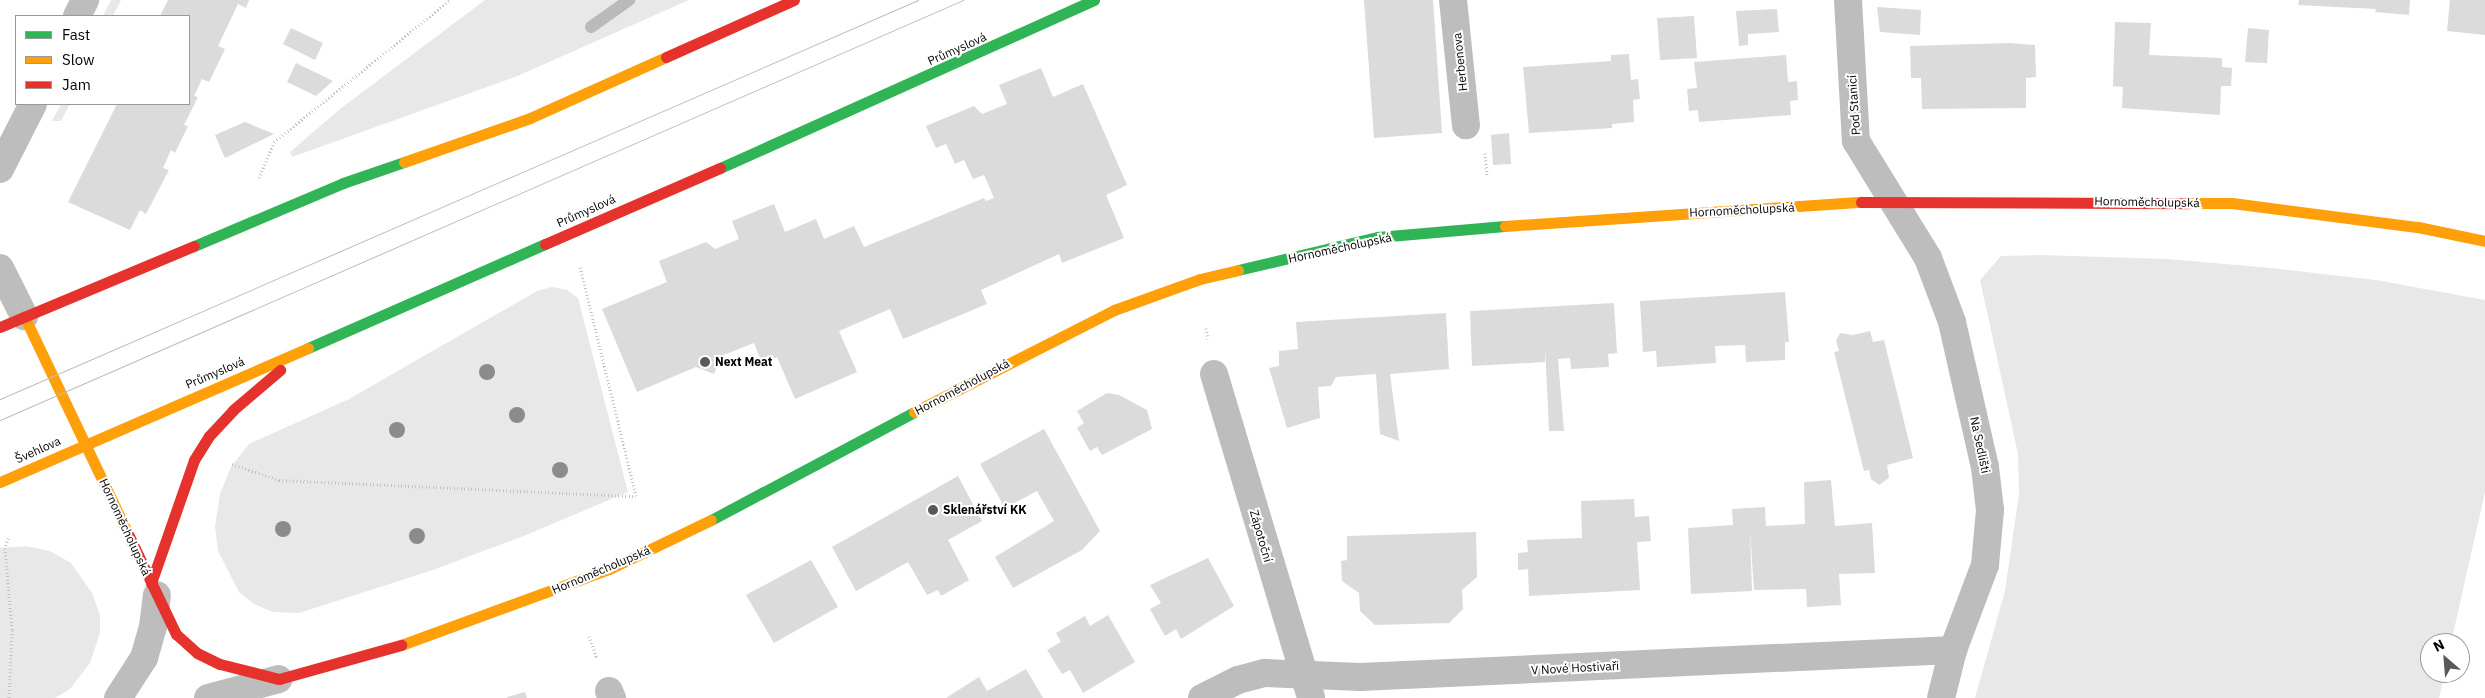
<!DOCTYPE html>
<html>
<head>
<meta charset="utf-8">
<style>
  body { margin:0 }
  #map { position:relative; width:2485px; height:698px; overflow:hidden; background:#fff; font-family:"IBM Plex Sans",sans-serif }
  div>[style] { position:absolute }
  .green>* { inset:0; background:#e8e8e8 }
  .stream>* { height:12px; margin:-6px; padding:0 6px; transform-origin:6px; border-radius:6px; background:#bababa }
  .building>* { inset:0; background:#dbdbdb }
  .path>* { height:3px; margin-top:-1.5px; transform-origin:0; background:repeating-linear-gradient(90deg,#c2c2c2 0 1px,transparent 0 3.5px) }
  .street>* { height:28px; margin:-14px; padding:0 14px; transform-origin:14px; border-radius:14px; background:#bdbdbd }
  .fast>* { height:11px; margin:-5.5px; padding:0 5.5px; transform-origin:5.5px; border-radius:5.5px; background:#30b455 }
  .slow>* { height:11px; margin:-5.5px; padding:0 5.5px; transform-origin:5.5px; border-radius:5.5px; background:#ff9f0a }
  .jam>* { height:11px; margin:-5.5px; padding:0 5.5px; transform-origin:5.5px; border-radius:5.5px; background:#e5322d }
  .tram>* { height:1px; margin:-0.5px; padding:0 0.5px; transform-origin:0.5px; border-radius:0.5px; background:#bdbdbd }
  .trees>* { width:16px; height:16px; margin:-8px; border-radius:50%; background:#8b8b8b }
  .dots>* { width:14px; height:14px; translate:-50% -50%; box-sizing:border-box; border:2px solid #fff; border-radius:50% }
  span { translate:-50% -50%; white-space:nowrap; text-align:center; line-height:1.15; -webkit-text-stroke:4px #fff; paint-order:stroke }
  .street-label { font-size:12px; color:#000 }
  .poi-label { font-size:12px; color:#000; font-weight:700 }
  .left { translate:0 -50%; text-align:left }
  .legend { position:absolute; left:15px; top:15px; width:175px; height:90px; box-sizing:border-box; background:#fff; border:1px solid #999; margin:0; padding:6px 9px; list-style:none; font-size:15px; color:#000 }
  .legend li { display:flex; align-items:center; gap:10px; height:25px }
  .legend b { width:25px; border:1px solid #999 }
  .north { position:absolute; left:2420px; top:633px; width:50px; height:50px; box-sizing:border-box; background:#fff; border:1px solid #999; border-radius:50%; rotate:333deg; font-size:14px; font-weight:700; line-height:20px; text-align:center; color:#000 }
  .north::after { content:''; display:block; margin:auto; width:18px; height:22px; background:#595959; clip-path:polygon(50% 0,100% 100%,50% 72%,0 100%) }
</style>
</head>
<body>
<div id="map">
  <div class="green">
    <div style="clip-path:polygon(111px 0,121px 0,113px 16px,103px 16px)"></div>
    <div style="clip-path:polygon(485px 0,689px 0,515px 77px,292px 157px,290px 152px,340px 109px)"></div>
    <div style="clip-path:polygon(61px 104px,70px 104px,61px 121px,52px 121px)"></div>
    <div style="clip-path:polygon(2040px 255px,2167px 259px,2271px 268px,2376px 280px,2485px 300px,2485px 492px,2451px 643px,2430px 643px,2430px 673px,2445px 673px,2439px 698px,1975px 698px,2005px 591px,2019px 494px,2018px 454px,1980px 280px,2001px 256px)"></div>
    <div style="clip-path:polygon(552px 287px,567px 290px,578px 298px,628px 492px,526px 535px,430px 571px,299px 613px,273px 612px,254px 604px,239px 592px,218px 551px,215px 526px,220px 494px,231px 467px,249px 444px,349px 399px,537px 291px)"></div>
    <div style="clip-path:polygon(26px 546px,50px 551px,71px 563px,92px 593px,100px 615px,100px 633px,90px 663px,70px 689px,55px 698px,0 698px,0 548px)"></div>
  </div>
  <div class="stream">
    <div style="left:591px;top:27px;width:47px;rotate:-35.4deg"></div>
  </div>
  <div class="building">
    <div style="clip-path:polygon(168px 0,249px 0,246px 8px,238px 4px,218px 46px,225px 49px,209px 82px,202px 79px,194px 96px,198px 97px,184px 125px,188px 126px,175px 153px,171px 150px,163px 168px,169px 170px,146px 214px,140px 210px,130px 230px,68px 202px,117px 104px,189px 104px,189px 16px,160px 16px)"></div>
    <div style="clip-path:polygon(1364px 0,1433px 0,1442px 133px,1374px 138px)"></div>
    <div style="clip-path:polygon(2299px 0,2410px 0,2409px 15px,2375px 12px,2376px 9px,2298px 5px)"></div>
    <div style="clip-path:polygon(2450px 0,2485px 0,2485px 35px,2447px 31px)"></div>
    <div style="clip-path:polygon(1877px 7px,1921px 10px,1920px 35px,1880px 32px)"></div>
    <div style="clip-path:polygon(1777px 9px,1779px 32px,1748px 34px,1748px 45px,1739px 46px,1736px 11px)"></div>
    <div style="clip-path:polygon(1694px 16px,1697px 58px,1660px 60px,1657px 18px)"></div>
    <div style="clip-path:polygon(2115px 22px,2151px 23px,2149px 55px,2222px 58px,2222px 67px,2232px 68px,2231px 86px,2221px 86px,2220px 115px,2122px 108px,2123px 87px,2113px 86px)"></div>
    <div style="clip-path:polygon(291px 28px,323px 43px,315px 60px,283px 44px)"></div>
    <div style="clip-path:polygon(2248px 28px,2269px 30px,2267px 63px,2245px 62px)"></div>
    <div style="clip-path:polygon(2009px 43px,2035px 45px,2036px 77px,2026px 78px,2026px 108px,1922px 109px,1921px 78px,1911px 78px,1910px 46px)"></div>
    <div style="clip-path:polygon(1629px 54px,1631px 80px,1638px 79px,1640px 99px,1633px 100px,1634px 122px,1612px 124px,1612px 128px,1529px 133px,1523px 67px,1611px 61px,1611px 55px)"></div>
    <div style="clip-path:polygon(1786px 55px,1788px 82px,1797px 81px,1798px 100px,1790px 101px,1791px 115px,1699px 122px,1698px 110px,1689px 111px,1687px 89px,1697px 88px,1694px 62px)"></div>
    <div style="clip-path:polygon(296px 63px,333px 81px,316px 96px,287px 82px)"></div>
    <div style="clip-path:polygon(1041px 68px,1053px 97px,1083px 84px,1127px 185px,1106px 195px,1124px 238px,1062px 263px,1059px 254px,981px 290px,987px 304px,903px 339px,890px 309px,839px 331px,857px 372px,795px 399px,777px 357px,762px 363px,754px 343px,721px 356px,714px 374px,696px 367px,637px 392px,602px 309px,667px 282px,659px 261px,706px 242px,715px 249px,739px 239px,732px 221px,774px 204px,785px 232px,816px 219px,824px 239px,854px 226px,864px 247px,984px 198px,986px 201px,994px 198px,984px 175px,973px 179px,964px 160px,955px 164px,946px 144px,936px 148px,926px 126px,974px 106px,982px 114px,1007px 104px,999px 85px)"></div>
    <div style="clip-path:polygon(245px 122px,274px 134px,225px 158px,215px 135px)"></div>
    <div style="clip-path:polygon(1509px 133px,1511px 164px,1493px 165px,1491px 135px)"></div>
    <div style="clip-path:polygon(1785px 292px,1789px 342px,1785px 342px,1785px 360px,1746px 362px,1745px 345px,1715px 346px,1716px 363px,1657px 367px,1656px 351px,1643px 352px,1640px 301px)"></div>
    <div style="clip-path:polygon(1614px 303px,1617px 353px,1608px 354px,1609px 367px,1571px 369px,1570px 358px,1558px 359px,1564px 431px,1549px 431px,1545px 346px,1545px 362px,1472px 366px,1470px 311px)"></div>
    <div style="clip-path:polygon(1446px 313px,1449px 369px,1390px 374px,1399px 441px,1380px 434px,1376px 374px,1336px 377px,1331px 386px,1318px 387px,1320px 418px,1287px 428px,1269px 368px,1279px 366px,1279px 351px,1298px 349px,1296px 322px)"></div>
    <div style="clip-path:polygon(1870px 331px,1873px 342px,1884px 340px,1913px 458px,1887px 465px,1889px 478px,1879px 485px,1871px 479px,1869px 470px,1864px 471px,1834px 352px,1839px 351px,1836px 341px,1840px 333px,1853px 335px)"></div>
    <div style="clip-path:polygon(1107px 393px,1119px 395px,1147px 410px,1152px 429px,1102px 455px,1097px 447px,1090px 451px,1077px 428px,1084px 423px,1077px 411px)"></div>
    <div style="clip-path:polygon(1044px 429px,1100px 531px,1082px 550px,1013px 588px,995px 557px,1054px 521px,1037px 491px,1005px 508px,980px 464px)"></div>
    <div style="clip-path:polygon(958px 476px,982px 521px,948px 540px,969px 580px,941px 596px,938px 590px,927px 595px,908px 562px,856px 591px,832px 547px)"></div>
    <div style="clip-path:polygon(1831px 480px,1835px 526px,1872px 523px,1875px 573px,1839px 574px,1841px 605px,1807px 607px,1806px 589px,1754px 590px,1750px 530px,1752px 591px,1691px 594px,1688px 528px,1733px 525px,1732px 509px,1765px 507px,1766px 526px,1805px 524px,1804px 482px)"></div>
    <div style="clip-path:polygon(1634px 499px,1635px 517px,1649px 516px,1651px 541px,1637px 542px,1640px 590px,1529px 596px,1528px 569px,1518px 570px,1518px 553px,1528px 552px,1527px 540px,1582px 538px,1581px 501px)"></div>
    <div style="clip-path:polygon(1476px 532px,1477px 577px,1462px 590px,1463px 609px,1449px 623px,1375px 625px,1360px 611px,1359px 593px,1342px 581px,1341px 561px,1347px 560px,1347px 536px)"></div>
    <div style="clip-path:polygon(1208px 558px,1234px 606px,1181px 639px,1176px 629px,1165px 636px,1150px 609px,1161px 603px,1150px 585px)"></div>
    <div style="clip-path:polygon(811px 560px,838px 607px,774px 643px,746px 595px)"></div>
    <div style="clip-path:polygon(1108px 615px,1135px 662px,1083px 693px,1070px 670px,1062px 674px,1047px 650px,1061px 642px,1056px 633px,1085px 616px,1090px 626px)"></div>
    <div style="clip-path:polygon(1026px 669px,1043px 698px,946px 698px,979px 677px,987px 691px)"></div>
    <div style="clip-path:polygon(525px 692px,527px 698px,507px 698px,507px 697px)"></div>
  </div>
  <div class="path">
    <div style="left:1485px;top:153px;width:22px;rotate:85deg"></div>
    <div style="left:259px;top:178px;width:39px;rotate:-67deg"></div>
    <div style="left:274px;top:142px;width:226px;rotate:-38.9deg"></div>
    <div style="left:1206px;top:328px;width:11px;rotate:80deg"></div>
    <div style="left:232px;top:464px;width:50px;rotate:18.8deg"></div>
    <div style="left:279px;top:480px;width:357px;rotate:2.6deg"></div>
    <div style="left:636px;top:496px;width:237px;rotate:-103.7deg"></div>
    <div style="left:8px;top:538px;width:10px;rotate:107deg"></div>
    <div style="left:5px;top:548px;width:82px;rotate:85.1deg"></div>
    <div style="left:12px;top:630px;width:68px;rotate:92.5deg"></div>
    <div style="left:589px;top:636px;width:23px;rotate:70deg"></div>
  </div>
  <div class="street">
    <div style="left:1453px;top:0;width:126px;rotate:84.1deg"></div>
    <div style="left:1848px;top:0;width:141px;rotate:86.8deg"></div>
    <div style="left:1856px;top:141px;width:137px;rotate:58.4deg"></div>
    <div style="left:1928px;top:258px;width:68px;rotate:69.4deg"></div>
    <div style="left:1952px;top:322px;width:149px;rotate:77.2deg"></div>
    <div style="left:1985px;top:467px;width:43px;rotate:83.4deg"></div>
    <div style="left:1990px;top:510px;width:55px;rotate:95.2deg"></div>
    <div style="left:1985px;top:565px;width:91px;rotate:110.6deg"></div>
    <div style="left:1953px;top:650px;width:49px;rotate:104deg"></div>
    <div style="left:77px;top:16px;width:18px;rotate:-63deg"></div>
    <div style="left:0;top:169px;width:73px;rotate:-63.1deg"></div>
    <div style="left:0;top:268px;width:54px;rotate:63.4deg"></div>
    <div style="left:1214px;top:374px;width:338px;rotate:73.3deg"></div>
    <div style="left:609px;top:691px;width:8px;rotate:67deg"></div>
    <div style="left:118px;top:698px;width:48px;rotate:-57deg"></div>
    <div style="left:144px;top:658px;width:32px;rotate:-74deg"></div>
    <div style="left:153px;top:627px;width:32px;rotate:-83deg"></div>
    <div style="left:208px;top:698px;width:73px;rotate:-15deg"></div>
    <div style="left:1202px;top:698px;width:40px;rotate:-26.6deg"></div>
    <div style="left:1238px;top:680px;width:28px;rotate:-15deg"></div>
    <div style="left:1265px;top:673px;width:95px;rotate:2.4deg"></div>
    <div style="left:1360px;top:677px;width:594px;rotate:-2.61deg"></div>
  </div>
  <div class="fast">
    <div style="left:720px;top:168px;width:410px;rotate:-24.2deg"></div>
    <div style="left:194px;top:246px;width:162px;rotate:-22.9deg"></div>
    <div style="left:343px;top:183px;width:65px;rotate:-19deg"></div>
    <div style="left:1238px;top:270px;width:144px;rotate:-13.3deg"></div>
    <div style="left:1378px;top:237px;width:127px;rotate:-5deg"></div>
    <div style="left:308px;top:348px;width:259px;rotate:-23.7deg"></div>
    <div style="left:711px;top:520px;width:230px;rotate:-28deg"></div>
  </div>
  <div class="slow">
    <div style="left:404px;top:162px;width:133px;rotate:-19.2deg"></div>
    <div style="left:530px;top:118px;width:149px;rotate:-24.2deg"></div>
    <div style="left:2189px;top:203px;width:43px"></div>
    <div style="left:2232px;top:203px;width:188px;rotate:7.4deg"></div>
    <div style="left:2418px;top:227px;width:68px;rotate:11.8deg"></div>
    <div style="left:1505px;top:226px;width:357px;rotate:-3.9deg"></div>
    <div style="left:24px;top:316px;width:244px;rotate:64.5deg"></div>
    <div style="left:914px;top:412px;width:225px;rotate:-27deg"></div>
    <div style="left:1114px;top:310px;width:91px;rotate:-19.8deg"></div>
    <div style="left:1200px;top:279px;width:39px;rotate:-13deg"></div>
    <div style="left:0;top:482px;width:336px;rotate:-23.5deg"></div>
    <div style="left:401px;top:645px;width:221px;rotate:-20.1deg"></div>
    <div style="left:609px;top:569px;width:113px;rotate:-25.7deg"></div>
  </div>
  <div class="jam">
    <div style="left:666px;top:57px;width:140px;rotate:-24deg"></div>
    <div style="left:1861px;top:202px;width:328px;rotate:0.2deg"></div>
    <div style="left:545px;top:244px;width:191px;rotate:-23.5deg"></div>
    <div style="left:0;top:327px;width:210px;rotate:-22.7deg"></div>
    <div style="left:129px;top:536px;width:109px;rotate:64.4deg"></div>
    <div style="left:176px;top:634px;width:28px;rotate:42deg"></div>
    <div style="left:197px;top:653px;width:25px;rotate:26deg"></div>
    <div style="left:220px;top:664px;width:61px;rotate:14.3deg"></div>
    <div style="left:279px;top:679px;width:127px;rotate:-15.6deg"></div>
    <div style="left:151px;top:583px;width:130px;rotate:-70.7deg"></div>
    <div style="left:194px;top:460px;width:28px;rotate:-58deg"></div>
    <div style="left:209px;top:436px;width:35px;rotate:-47deg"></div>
    <div style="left:233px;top:410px;width:62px;rotate:-40.4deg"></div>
  </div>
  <div class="tram">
    <div style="left:0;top:399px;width:1001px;rotate:-23.49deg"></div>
    <div style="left:0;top:420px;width:1051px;rotate:-23.56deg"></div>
  </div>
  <div class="trees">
    <div style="left:487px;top:372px"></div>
    <div style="left:517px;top:415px"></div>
    <div style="left:397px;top:430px"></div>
    <div style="left:560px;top:470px"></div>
    <div style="left:283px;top:529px"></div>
    <div style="left:417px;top:536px"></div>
  </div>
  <div class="dots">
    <div style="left:705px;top:362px;background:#595959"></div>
    <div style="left:933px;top:510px;background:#595959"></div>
  </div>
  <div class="street-label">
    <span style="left:957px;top:49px;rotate:-24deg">Průmyslová</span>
    <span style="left:1460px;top:62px;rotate:-96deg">Herbenova</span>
    <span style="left:1854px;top:105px;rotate:-94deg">Pod Stanicí</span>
    <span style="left:2147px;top:202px;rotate:1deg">Hornoměcholupská</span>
    <span style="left:1742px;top:210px;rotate:-3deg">Hornoměcholupská</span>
    <span style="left:586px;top:211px;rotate:-24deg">Průmyslová</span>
    <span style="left:1340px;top:248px;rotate:-12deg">Hornoměcholupská</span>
    <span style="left:215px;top:373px;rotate:-23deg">Průmyslová</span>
    <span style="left:962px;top:387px;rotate:-28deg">Hornoměcholupská</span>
    <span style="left:1980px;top:445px;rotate:78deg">Na Sedlišti</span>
    <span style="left:38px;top:450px;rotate:-24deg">Švehlova</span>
    <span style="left:125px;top:527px;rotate:65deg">Hornoměcholupská</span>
    <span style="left:1261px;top:536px;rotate:74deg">Zápotoční</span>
    <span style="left:601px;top:570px;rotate:-23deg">Hornoměcholupská</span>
    <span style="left:1575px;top:668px;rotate:-3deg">V Nové Hostivaři</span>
  </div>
  <div class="poi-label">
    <span class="left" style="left:715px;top:362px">Next Meat</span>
    <span class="left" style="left:943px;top:510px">Sklenářství KK</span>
  </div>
  <ul class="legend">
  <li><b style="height:6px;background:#30b455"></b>Fast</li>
  <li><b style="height:6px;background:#ff9f0a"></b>Slow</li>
  <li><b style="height:6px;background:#e5322d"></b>Jam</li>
  </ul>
  <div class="north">N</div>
</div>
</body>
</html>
